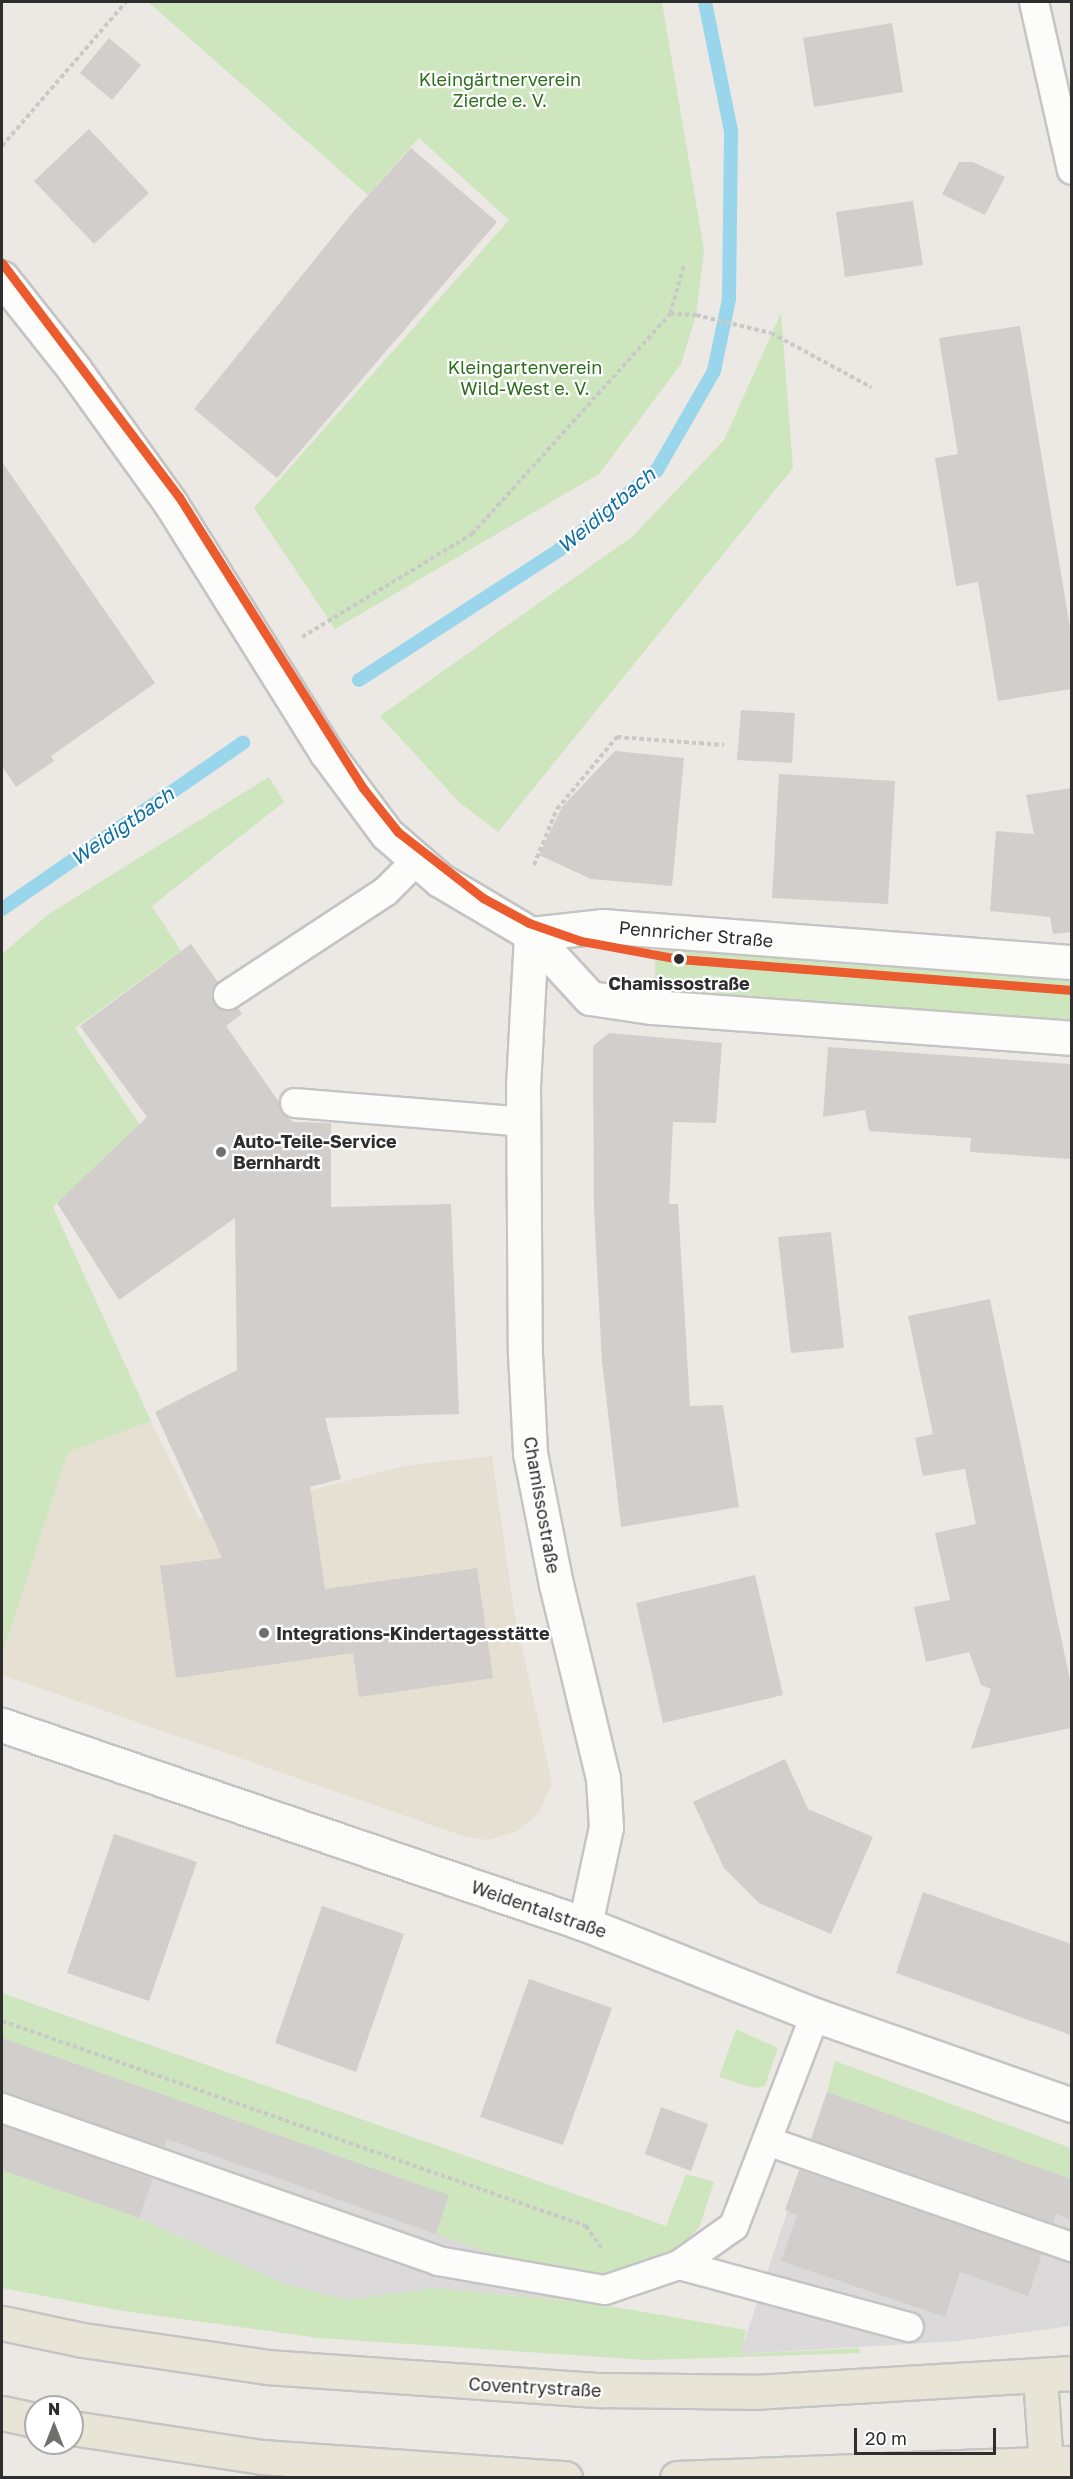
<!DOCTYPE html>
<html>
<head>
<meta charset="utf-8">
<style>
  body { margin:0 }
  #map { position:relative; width:1073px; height:2479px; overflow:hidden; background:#ece8e4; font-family:"Golos Text",sans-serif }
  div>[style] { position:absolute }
  .industrial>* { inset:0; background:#dcd9db }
  .education>* { inset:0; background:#e6e0d3 }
  .green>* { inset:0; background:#cee6be }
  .stream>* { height:14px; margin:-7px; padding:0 7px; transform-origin:7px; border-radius:7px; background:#99d6ec }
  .building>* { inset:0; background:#d1cecb }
  .path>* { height:4px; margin-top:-2px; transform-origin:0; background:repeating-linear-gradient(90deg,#c9c9c8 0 4.5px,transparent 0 7.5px) }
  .roads { filter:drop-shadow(2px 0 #c5c4c5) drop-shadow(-2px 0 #c5c4c5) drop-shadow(0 2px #c5c4c5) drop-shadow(0 -2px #c5c4c5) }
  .service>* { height:28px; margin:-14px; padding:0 14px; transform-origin:14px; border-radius:14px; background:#fcfcfb }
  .minor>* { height:33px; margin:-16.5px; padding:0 16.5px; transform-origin:16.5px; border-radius:16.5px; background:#fcfcfb }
  .primary>* { height:33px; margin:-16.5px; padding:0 16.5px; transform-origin:16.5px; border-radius:16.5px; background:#e8e4d6 }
  .tram-1>* { height:9px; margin:-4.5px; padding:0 4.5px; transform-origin:4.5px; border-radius:4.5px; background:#eb5b2d }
  .dots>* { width:16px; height:16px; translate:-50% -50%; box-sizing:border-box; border:3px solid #fff; border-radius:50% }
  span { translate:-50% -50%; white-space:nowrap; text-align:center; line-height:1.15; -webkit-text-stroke:4.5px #fff; paint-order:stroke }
  .park-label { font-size:18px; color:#2c6e1b }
  .street-label { font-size:18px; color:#2e2e2e }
  .stop-label { font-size:18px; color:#2e2e2e; font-weight:700 }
  .poi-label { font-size:18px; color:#2e2e2e; font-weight:700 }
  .left { translate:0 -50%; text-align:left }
  .water-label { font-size:20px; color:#0d6fa3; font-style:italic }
  .frame { position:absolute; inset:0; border:3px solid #2e2e2e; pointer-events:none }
  .north { position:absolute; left:24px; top:2395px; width:60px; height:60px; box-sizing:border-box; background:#fff; border:2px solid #ababab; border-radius:50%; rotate:0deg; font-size:16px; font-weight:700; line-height:24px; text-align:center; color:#2e2e2e }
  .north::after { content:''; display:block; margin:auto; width:21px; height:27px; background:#706f6e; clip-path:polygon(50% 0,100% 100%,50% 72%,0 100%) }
  .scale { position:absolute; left:854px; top:2428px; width:142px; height:27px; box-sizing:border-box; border:3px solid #2e2e2e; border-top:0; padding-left:8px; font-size:18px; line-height:21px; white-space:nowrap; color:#2e2e2e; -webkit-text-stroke:4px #fff; paint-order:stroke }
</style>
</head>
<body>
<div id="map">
  <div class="industrial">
    <div style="clip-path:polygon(2px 2038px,449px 2195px,633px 2213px,599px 2304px,435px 2288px,347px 2300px,285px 2284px,139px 2218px,2px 2170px)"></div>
    <div style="clip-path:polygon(827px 2092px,1071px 2179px,1071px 2326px,958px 2341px,740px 2354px)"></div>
  </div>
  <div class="education">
    <div style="clip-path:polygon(151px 1421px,199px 1519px,404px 1466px,492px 1456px,514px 1610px,552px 1783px,539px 1813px,516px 1832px,487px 1840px,463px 1836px,2px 1675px,2px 1655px,68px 1452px)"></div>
  </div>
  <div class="green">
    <div style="clip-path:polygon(148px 2px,662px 2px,704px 250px,696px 315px,681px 364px,599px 474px,335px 629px,254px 508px,509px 220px,419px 138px,368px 195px)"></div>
    <div style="clip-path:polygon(781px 313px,793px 468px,498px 832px,460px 803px,380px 716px,633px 536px,724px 440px)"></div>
    <div style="clip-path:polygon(269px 777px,284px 802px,152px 906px,181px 951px,75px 1028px,140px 1125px,53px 1207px,151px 1421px,68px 1452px,2px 1655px,2px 954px,46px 916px)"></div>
    <div style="clip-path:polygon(656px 949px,1071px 981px,1071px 1022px,654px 988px)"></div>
    <div style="clip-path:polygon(2px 1993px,666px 2226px,686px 2174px,714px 2182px,699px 2228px,671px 2254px,609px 2279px,535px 2269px,436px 2234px,449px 2195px,2px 2038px)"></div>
    <div style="clip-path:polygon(736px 2029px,778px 2048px,765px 2086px,754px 2088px,719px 2077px)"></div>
    <div style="clip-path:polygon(835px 2061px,1071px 2148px,1071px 2179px,827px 2092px)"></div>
    <div style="clip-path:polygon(2px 2170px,139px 2218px,285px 2284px,347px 2300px,435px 2288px,599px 2304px,746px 2330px,741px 2354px,859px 2348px,860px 2353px,647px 2360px,319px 2338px,123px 2311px,2px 2288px)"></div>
  </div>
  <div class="stream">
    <div style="left:359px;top:680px;width:239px;rotate:-33deg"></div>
    <div style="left:559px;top:550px;width:127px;rotate:-39.2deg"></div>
    <div style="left:657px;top:470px;width:114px;rotate:-60.1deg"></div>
    <div style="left:714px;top:371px;width:74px;rotate:-78.2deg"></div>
    <div style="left:729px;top:299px;width:168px;rotate:-89.3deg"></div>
    <div style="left:731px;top:131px;width:132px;rotate:-101.4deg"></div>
    <div style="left:2px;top:909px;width:293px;rotate:-34.6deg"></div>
  </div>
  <div class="building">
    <div style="clip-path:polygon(892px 23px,903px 92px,814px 107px,803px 38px)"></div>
    <div style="clip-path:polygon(109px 38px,141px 65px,112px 100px,80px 73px)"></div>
    <div style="clip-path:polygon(89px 129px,149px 193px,94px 244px,34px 181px)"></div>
    <div style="clip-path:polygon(411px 148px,497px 222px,277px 478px,194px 409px,353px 212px)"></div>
    <div style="clip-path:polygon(959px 162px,973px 162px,1005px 177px,985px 215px,942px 194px)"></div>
    <div style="clip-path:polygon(913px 201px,923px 265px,845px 277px,836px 212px)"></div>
    <div style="clip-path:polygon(1020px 326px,1071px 634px,1071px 689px,998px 701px,978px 582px,956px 586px,935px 458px,958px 454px,939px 338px)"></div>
    <div style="clip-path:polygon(2px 462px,155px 683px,51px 756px,54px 761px,16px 787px,2px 766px)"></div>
    <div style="clip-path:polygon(741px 710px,795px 713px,792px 763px,737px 760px)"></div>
    <div style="clip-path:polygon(615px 751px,684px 758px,672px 886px,591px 879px,539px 855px,562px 807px)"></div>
    <div style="clip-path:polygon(779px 774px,895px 781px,888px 904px,772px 898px)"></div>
    <div style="clip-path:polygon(1071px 788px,1071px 932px,1053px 934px,1050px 917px,990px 911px,996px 831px,1034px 834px,1026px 795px)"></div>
    <div style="clip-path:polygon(191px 944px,218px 982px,212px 995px,215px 1004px,228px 1011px,238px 1008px,242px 1014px,226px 1026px,279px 1102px,280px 1111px,293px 1122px,331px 1123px,331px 1207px,451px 1204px,459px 1414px,325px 1418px,341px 1479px,310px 1487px,325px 1589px,477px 1568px,493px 1678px,359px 1697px,353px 1653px,176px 1678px,160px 1566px,222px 1558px,155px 1412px,237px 1370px,235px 1218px,119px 1300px,57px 1203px,147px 1117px,80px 1026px)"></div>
    <div style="clip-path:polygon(609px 1033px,722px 1043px,716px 1123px,673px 1122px,669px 1204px,678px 1204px,690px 1406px,723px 1405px,739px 1507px,621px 1527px,602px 1361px,594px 1209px,593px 1046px)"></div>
    <div style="clip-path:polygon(828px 1047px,1071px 1064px,1071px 1159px,970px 1152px,971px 1138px,869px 1131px,865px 1110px,823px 1117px)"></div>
    <div style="clip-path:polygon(831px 1232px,844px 1348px,791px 1353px,778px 1237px)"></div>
    <div style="clip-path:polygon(990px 1299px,1071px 1685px,1071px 1728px,971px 1749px,991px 1689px,981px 1685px,969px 1652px,926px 1662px,914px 1607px,950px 1600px,935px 1533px,976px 1524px,965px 1469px,923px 1476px,915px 1438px,933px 1434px,908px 1316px)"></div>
    <div style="clip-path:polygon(755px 1575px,783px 1695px,663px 1723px,636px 1603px)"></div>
    <div style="clip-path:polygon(785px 1759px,808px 1809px,873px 1837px,831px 1934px,759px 1903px,724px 1868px,693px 1802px)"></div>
    <div style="clip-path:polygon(114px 1834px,197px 1862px,149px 2001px,67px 1973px)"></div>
    <div style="clip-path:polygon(923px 1892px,1071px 1944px,1071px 2035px,896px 1973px)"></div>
    <div style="clip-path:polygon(322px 1906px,404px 1934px,356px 2072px,275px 2043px)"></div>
    <div style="clip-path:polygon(529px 1979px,612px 2008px,563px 2145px,480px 2117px)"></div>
    <div style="clip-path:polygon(2px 2038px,449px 2195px,436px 2234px,167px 2139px,164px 2147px,2px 2092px)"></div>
    <div style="clip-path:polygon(827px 2092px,1071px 2179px,1071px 2220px,1056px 2214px,1053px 2223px,811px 2139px)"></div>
    <div style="clip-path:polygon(661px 2107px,708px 2124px,691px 2171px,645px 2154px)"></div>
    <div style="clip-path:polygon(2px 2125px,153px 2179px,139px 2218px,2px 2170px)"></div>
    <div style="clip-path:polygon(799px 2170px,1042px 2254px,1028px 2296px,960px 2272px,945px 2317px,781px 2261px,797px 2215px,785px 2210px)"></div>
  </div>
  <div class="path">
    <div style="left:2px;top:146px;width:190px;rotate:-49.3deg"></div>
    <div style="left:670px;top:314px;width:26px;rotate:2deg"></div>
    <div style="left:696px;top:315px;width:77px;rotate:13.5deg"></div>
    <div style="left:771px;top:333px;width:114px;rotate:28.4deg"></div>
    <div style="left:302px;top:637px;width:199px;rotate:-31.2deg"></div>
    <div style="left:472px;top:534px;width:296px;rotate:-48deg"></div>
    <div style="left:670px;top:314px;width:51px;rotate:-74.1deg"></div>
    <div style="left:534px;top:865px;width:61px;rotate:-67.7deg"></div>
    <div style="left:557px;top:809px;width:94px;rotate:-50.2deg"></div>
    <div style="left:617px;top:737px;width:107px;rotate:4.3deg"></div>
    <div style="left:2px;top:2021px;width:619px;rotate:19.34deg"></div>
    <div style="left:586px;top:2226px;width:28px;rotate:55deg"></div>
  </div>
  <div class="roads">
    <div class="service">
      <div style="left:1034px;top:2px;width:172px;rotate:77.3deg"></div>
      <div style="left:228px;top:995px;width:188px;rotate:-33.3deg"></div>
      <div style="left:385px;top:892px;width:44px;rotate:-45deg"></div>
      <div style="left:295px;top:1103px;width:230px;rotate:4.7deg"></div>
      <div style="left:2px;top:2108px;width:462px;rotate:19.3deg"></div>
      <div style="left:438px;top:2261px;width:169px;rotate:9.9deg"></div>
      <div style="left:605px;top:2290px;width:78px;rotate:-18.7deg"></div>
      <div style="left:679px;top:2265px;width:67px;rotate:-35.3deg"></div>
      <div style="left:734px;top:2226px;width:226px;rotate:-69deg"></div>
      <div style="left:767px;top:2141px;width:323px;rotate:19.2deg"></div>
      <div style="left:679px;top:2265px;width:238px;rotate:15.1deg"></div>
    </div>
    <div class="minor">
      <div style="left:2px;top:278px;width:116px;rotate:51.6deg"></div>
      <div style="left:74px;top:369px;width:166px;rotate:54.3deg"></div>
      <div style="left:171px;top:504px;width:292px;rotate:58deg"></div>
      <div style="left:326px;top:752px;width:102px;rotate:53.4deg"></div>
      <div style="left:387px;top:834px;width:70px;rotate:41deg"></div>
      <div style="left:440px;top:880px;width:106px;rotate:30.7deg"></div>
      <div style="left:531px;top:934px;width:87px;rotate:47.3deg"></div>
      <div style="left:590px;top:998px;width:63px;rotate:8.3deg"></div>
      <div style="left:652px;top:1007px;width:421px;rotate:4.2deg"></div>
      <div style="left:531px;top:934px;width:151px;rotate:93deg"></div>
      <div style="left:523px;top:1085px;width:268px;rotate:89.6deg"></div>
      <div style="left:525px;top:1353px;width:100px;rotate:87.1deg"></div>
      <div style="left:530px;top:1453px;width:134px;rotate:78.8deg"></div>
      <div style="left:556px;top:1584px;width:200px;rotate:76.4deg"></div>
      <div style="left:603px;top:1778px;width:49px;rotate:86.5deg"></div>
      <div style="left:606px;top:1827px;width:99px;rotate:102.2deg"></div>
      <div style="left:531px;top:934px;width:71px;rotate:-6.4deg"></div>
      <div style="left:602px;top:926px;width:471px;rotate:4.4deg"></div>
      <div style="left:2px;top:1725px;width:616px;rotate:18.85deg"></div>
      <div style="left:585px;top:1924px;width:247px;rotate:21.6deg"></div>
      <div style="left:815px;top:2015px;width:272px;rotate:19.3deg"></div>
    </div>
    <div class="primary">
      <div style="left:2px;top:2323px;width:83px;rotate:11.9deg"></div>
      <div style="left:83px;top:2340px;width:186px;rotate:8.3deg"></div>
      <div style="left:267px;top:2367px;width:334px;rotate:4deg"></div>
      <div style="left:600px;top:2390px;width:153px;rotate:0.7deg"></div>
      <div style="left:753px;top:2392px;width:320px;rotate:-3.4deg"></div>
      <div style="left:1040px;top:2377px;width:88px;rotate:86.1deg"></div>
      <div style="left:2px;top:2413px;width:35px;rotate:12deg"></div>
      <div style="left:72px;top:2428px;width:192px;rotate:8.7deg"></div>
      <div style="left:262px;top:2457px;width:304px;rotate:4deg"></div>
      <div style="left:677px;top:2478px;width:395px;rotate:-2.2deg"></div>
    </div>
  </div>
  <div class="tram-1">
    <div style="left:2px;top:263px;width:293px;rotate:52.9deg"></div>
    <div style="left:179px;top:497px;width:344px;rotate:57.7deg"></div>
    <div style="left:363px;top:788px;width:56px;rotate:51.5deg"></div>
    <div style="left:398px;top:832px;width:108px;rotate:37.8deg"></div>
    <div style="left:483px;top:898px;width:52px;rotate:28.5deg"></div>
    <div style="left:529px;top:923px;width:55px;rotate:19.1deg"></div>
    <div style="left:581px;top:941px;width:100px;rotate:10.4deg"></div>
    <div style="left:679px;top:959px;width:394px;rotate:4.5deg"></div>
  </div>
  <div class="dots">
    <div style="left:679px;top:959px;background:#2e2e2e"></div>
    <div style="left:221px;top:1152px;background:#706f6e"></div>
    <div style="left:264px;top:1633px;background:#706f6e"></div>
  </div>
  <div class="park-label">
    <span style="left:500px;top:90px">Kleingärtnerverein<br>Zierde e. V.</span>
    <span style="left:525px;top:378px">Kleingartenverein<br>Wild-West e. V.</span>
  </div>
  <div class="street-label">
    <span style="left:696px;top:934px;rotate:5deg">Pennricher Straße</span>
    <span style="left:542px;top:1505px;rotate:80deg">Chamissostraße</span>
    <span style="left:539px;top:1909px;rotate:19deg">Weidentalstraße</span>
    <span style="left:535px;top:2387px;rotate:3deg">Coventrystraße</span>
  </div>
  <div class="stop-label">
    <span style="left:679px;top:983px">Chamissostraße</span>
  </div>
  <div class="poi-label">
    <span class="left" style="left:233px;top:1152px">Auto-Teile-Service<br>Bernhardt</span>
    <span class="left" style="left:276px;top:1633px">Integrations-Kindertagesstätte</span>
  </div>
  <div class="water-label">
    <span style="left:606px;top:510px;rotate:-40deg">Weidigtbach</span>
    <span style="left:122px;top:826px;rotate:-35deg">Weidigtbach</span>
  </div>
  <div class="frame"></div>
  <div class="north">N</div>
  <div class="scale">20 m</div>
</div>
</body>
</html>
